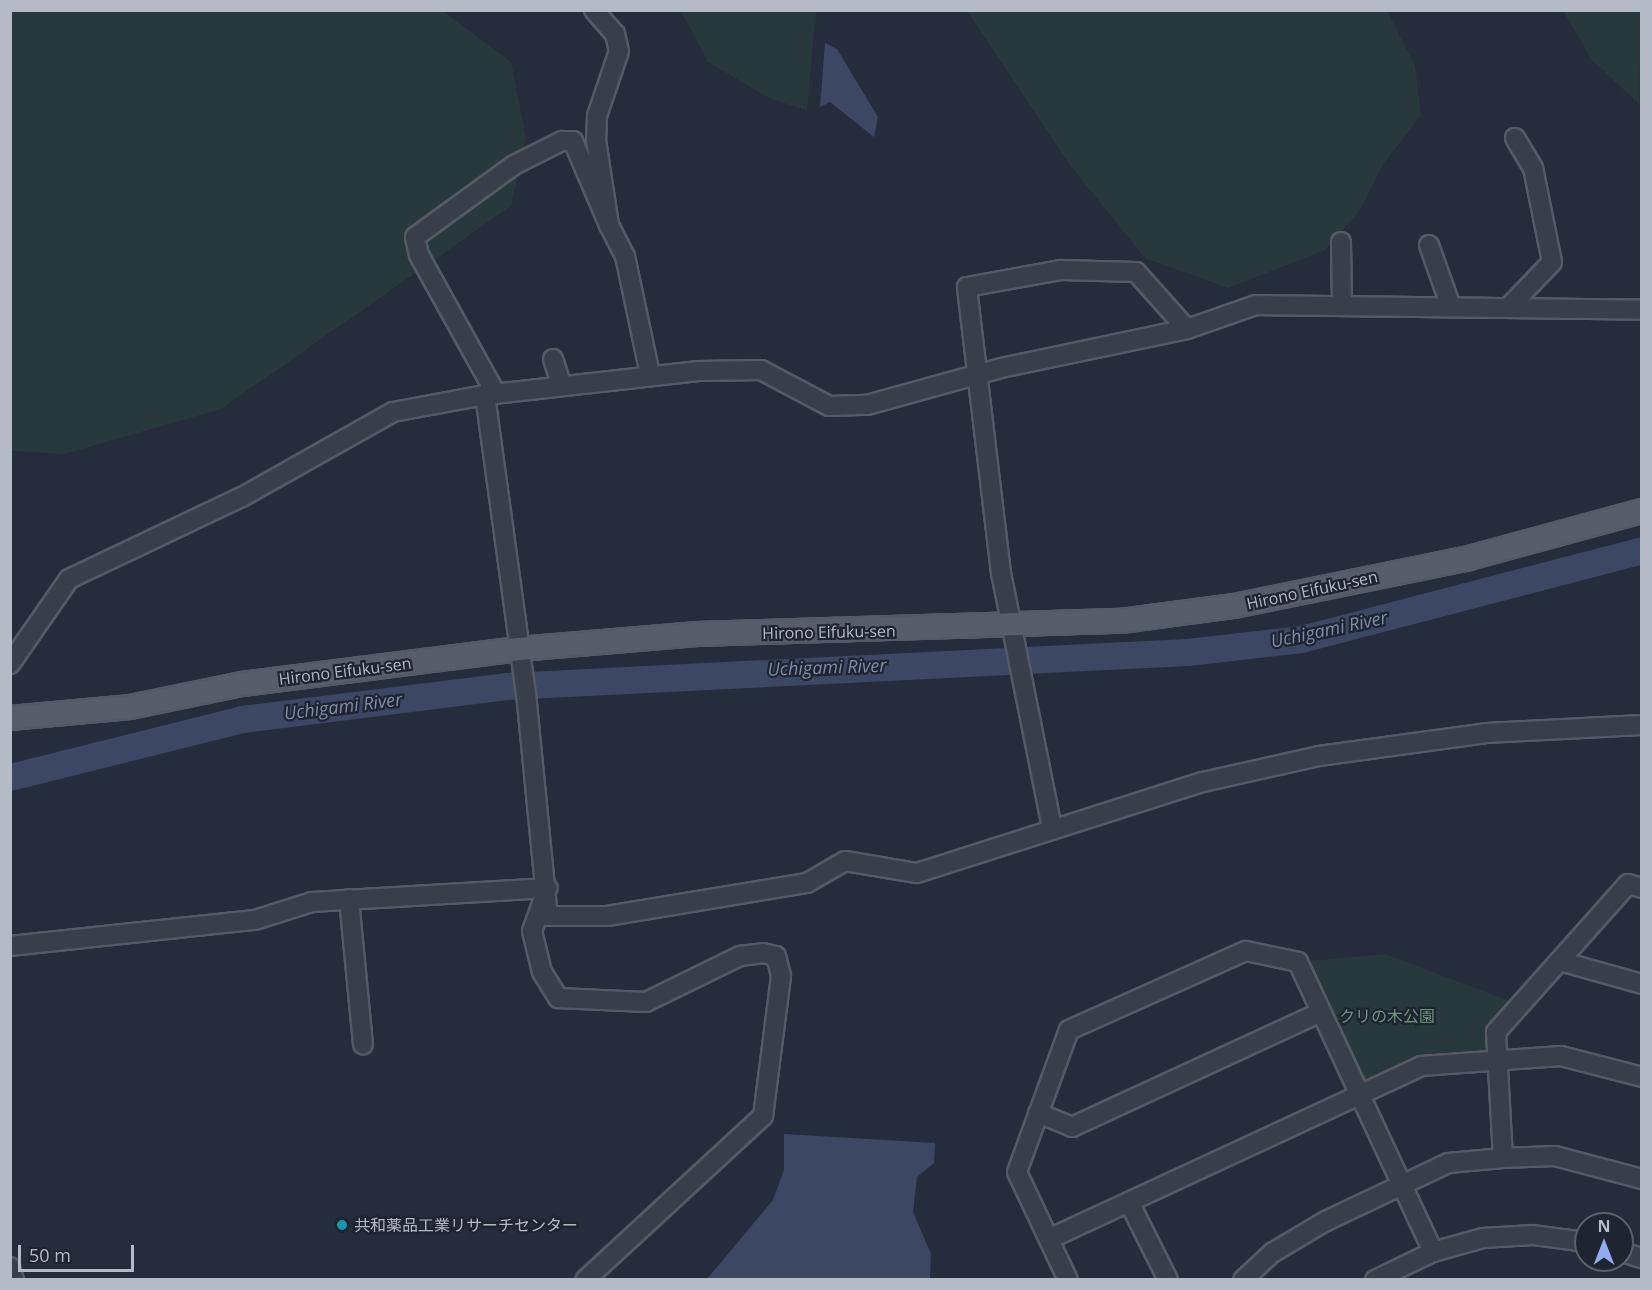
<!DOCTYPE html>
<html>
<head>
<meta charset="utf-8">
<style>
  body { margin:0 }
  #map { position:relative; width:1652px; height:1290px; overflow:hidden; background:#252c3b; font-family:"Open Sans","Noto Sans JP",sans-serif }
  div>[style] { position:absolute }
  .green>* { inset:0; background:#28393d }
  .water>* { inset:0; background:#3c4863 }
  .river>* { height:27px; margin:-13.5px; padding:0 13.5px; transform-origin:13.5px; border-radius:13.5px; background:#3c4863 }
  .roads { filter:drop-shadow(2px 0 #545a66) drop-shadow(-2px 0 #545a66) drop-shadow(0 2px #545a66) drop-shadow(0 -2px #545a66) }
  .minor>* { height:18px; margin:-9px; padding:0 9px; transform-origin:9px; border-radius:9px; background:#393e4b }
  .major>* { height:22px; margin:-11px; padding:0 11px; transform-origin:11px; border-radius:11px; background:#575d6b }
  .dots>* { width:16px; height:16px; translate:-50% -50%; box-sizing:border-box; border:3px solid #1e2430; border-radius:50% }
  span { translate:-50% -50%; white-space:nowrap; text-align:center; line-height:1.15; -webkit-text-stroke:4.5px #1e2430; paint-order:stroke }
  .street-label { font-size:16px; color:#b5bac7 }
  .park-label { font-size:16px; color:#6d967b }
  .poi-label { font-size:16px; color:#b5bac7 }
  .left { translate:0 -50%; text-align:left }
  .water-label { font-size:18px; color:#7e8dac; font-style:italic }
  .frame { position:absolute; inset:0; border:12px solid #b5bac7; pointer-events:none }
  .north { position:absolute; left:1574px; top:1212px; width:60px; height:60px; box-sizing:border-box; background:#1e2430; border:2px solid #5a606c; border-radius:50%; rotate:0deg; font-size:16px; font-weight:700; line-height:24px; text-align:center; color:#b5bac7 }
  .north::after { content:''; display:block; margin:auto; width:21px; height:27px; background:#90abf0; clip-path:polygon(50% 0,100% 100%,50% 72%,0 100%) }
  .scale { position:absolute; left:18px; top:1245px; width:116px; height:27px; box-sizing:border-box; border:3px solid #b5bac7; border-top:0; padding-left:8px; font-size:18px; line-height:21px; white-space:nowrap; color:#b5bac7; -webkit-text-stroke:4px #1e2430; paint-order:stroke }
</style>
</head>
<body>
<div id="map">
  <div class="green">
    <div style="clip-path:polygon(10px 11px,443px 11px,511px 62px,526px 138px,511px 206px,221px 409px,64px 454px,11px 451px)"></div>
    <div style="clip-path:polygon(681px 11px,816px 11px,807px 110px,771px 99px,708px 62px)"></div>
    <div style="clip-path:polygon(967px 11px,1387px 11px,1415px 65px,1421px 115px,1384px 163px,1360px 210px,1325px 250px,1228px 288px,1145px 258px,1069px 164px)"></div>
    <div style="clip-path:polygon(1563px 11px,1641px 11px,1639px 104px,1592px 60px)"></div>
    <div style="clip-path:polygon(1385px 954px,1520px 1005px,1496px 1032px,1498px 1060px,1421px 1066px,1359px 1093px,1298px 962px)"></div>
  </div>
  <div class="water">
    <div style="clip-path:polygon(825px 43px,837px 49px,878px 117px,874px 137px,830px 102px,820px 107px)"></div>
    <div style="clip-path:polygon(784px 1134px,935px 1143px,934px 1163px,917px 1177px,913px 1212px,931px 1254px,930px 1279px,707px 1279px,773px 1200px,784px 1170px)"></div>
  </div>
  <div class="river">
    <div style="left:10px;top:777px;width:239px;rotate:-14deg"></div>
    <div style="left:242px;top:719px;width:266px;rotate:-7.1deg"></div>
    <div style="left:506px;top:686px;width:682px;rotate:-2.86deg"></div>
    <div style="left:1187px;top:652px;width:115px;rotate:-6.5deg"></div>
    <div style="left:1301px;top:639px;width:352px;rotate:-14.6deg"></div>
  </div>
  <div class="roads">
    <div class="minor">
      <div style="left:594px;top:10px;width:32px;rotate:49deg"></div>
      <div style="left:615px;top:34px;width:17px;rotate:77deg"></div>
      <div style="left:619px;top:51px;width:69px;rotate:108.7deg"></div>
      <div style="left:597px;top:116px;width:24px;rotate:92deg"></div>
      <div style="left:596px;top:140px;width:86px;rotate:81.3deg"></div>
      <div style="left:609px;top:225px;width:35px;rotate:63deg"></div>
      <div style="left:625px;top:256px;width:122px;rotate:78.1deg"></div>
      <div style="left:1341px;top:242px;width:63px;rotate:89.1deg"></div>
      <div style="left:1429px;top:245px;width:66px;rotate:70.5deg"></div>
      <div style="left:1509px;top:307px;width:62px;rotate:-46.3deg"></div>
      <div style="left:1552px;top:262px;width:96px;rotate:-101.4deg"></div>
      <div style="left:1533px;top:168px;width:35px;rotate:-121deg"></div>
      <div style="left:553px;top:359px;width:28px;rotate:72deg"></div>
      <div style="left:496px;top:394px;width:159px;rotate:-119deg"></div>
      <div style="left:419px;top:255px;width:18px;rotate:-103deg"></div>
      <div style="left:415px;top:237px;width:122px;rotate:-36deg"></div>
      <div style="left:514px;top:165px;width:54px;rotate:-26.6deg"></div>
      <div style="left:562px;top:141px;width:11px"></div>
      <div style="left:573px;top:141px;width:91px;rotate:66.8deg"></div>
      <div style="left:485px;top:395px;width:301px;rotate:82.2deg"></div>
      <div style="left:526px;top:693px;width:224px;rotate:84.4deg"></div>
      <div style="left:548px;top:916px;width:59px"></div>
      <div style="left:607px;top:916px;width:203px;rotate:-9.4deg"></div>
      <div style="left:807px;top:883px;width:44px;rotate:-30.1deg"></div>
      <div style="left:845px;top:861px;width:73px;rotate:9.5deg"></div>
      <div style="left:917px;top:873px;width:300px;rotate:-17.7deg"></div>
      <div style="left:1203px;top:782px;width:119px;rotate:-12.6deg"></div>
      <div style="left:1319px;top:756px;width:169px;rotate:-7.8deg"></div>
      <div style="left:1486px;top:733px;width:156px;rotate:-2.9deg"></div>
      <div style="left:10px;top:664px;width:103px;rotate:-55.2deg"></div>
      <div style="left:69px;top:579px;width:191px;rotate:-25.4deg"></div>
      <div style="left:242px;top:497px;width:173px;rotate:-29.4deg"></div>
      <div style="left:393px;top:412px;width:94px;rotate:-10.5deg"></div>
      <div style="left:485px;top:395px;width:215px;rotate:-6.4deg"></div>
      <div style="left:699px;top:371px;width:62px;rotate:-0.9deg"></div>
      <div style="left:761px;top:370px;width:77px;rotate:27.9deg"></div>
      <div style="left:829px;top:406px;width:38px;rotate:-2deg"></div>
      <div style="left:867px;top:405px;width:139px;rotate:-15.4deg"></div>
      <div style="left:1001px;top:368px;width:190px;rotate:-11.8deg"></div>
      <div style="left:1187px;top:329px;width:73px;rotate:-19.2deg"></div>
      <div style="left:1256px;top:305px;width:386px;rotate:0.7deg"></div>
      <div style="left:1052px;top:828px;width:260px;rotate:-101.3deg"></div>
      <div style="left:1001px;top:573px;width:288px;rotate:-96.8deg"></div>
      <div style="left:967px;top:287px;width:96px;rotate:-10.3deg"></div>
      <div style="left:1061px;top:270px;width:75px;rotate:1.5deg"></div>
      <div style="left:1136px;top:272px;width:76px;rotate:48.2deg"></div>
      <div style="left:544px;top:898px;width:35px;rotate:110deg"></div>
      <div style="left:532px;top:931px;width:42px;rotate:76.3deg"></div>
      <div style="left:542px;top:972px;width:31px;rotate:58deg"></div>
      <div style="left:558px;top:998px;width:88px;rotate:2.6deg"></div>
      <div style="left:646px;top:1002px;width:105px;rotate:-26.1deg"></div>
      <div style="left:740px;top:956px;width:23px;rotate:-7deg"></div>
      <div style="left:763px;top:953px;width:13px;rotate:13deg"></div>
      <div style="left:776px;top:956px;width:21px;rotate:76deg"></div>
      <div style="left:781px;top:976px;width:141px;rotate:97.3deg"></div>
      <div style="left:763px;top:1116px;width:242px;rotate:137.3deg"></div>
      <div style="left:349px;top:899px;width:146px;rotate:84.5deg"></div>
      <div style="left:10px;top:946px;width:246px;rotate:-6.1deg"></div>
      <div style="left:255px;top:920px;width:60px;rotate:-17.5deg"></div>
      <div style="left:312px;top:902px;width:236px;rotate:-3.4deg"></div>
      <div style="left:1560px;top:961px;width:85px;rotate:15.7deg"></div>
      <div style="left:1038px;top:1113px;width:37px;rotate:22deg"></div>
      <div style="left:1072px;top:1127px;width:274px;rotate:-24.8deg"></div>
      <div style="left:1503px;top:1158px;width:52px;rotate:-2.2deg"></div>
      <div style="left:1555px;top:1156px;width:90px;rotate:14.8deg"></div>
      <div style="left:1129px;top:1202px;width:87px;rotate:63.4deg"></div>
      <div style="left:1049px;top:1239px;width:410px;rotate:-24.9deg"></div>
      <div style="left:1421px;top:1066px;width:140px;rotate:-4.1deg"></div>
      <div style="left:1561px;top:1056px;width:84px;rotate:14.5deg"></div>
      <div style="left:1622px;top:1252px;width:21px;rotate:17deg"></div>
      <div style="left:10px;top:1267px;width:14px;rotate:73deg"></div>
      <div style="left:1068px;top:1280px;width:119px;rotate:-115.3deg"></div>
      <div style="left:1017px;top:1172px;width:151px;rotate:-69.9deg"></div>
      <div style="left:1069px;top:1030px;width:194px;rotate:-24.1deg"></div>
      <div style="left:1246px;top:951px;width:53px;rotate:11.9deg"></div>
      <div style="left:1298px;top:962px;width:320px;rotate:65deg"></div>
      <div style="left:1243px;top:1280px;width:40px;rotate:-43deg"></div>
      <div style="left:1272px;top:1253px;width:63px;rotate:-30.7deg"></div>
      <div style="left:1326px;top:1221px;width:135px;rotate:-25.4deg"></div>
      <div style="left:1448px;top:1163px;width:55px;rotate:-5.2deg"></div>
      <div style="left:1503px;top:1158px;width:126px;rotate:-93.2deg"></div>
      <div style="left:1496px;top:1032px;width:198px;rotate:-48.3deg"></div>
      <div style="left:1628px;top:884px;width:15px;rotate:16deg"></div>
      <div style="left:1375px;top:1280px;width:64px;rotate:-25.8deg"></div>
      <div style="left:1433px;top:1252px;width:52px;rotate:-15.6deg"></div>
      <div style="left:1483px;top:1238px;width:50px;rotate:-3.4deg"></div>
      <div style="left:1533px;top:1235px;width:53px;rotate:7.5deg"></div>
    </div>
    <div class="major">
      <div style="left:10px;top:718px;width:121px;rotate:-5.2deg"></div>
      <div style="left:130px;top:707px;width:114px;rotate:-11.6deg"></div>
      <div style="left:242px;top:684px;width:279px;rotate:-7.2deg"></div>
      <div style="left:519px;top:649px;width:179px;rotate:-4.8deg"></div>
      <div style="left:697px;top:634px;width:424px;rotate:-1.8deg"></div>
      <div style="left:1121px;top:621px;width:114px;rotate:-7.6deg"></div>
      <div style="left:1234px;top:606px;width:240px;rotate:-11.5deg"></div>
      <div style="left:1469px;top:558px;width:179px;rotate:-15.2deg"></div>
    </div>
  </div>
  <div class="dots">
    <div style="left:342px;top:1225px;background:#0f9aa8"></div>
  </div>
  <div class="street-label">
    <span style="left:1312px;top:590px;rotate:-12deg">Hirono Eifuku-sen</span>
    <span style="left:829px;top:632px;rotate:-1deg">Hirono Eifuku-sen</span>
    <span style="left:345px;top:671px;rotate:-7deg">Hirono Eifuku-sen</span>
  </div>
  <div class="park-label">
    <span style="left:1387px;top:1016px">クリの木公園</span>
  </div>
  <div class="poi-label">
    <span class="left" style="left:354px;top:1225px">共和薬品工業リサーチセンター</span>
  </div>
  <div class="water-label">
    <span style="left:1329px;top:629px;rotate:-12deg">Uchigami River</span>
    <span style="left:827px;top:667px;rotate:-2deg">Uchigami River</span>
    <span style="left:343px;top:706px;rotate:-7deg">Uchigami River</span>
  </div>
  <div class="frame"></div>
  <div class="north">N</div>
  <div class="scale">50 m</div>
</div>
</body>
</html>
